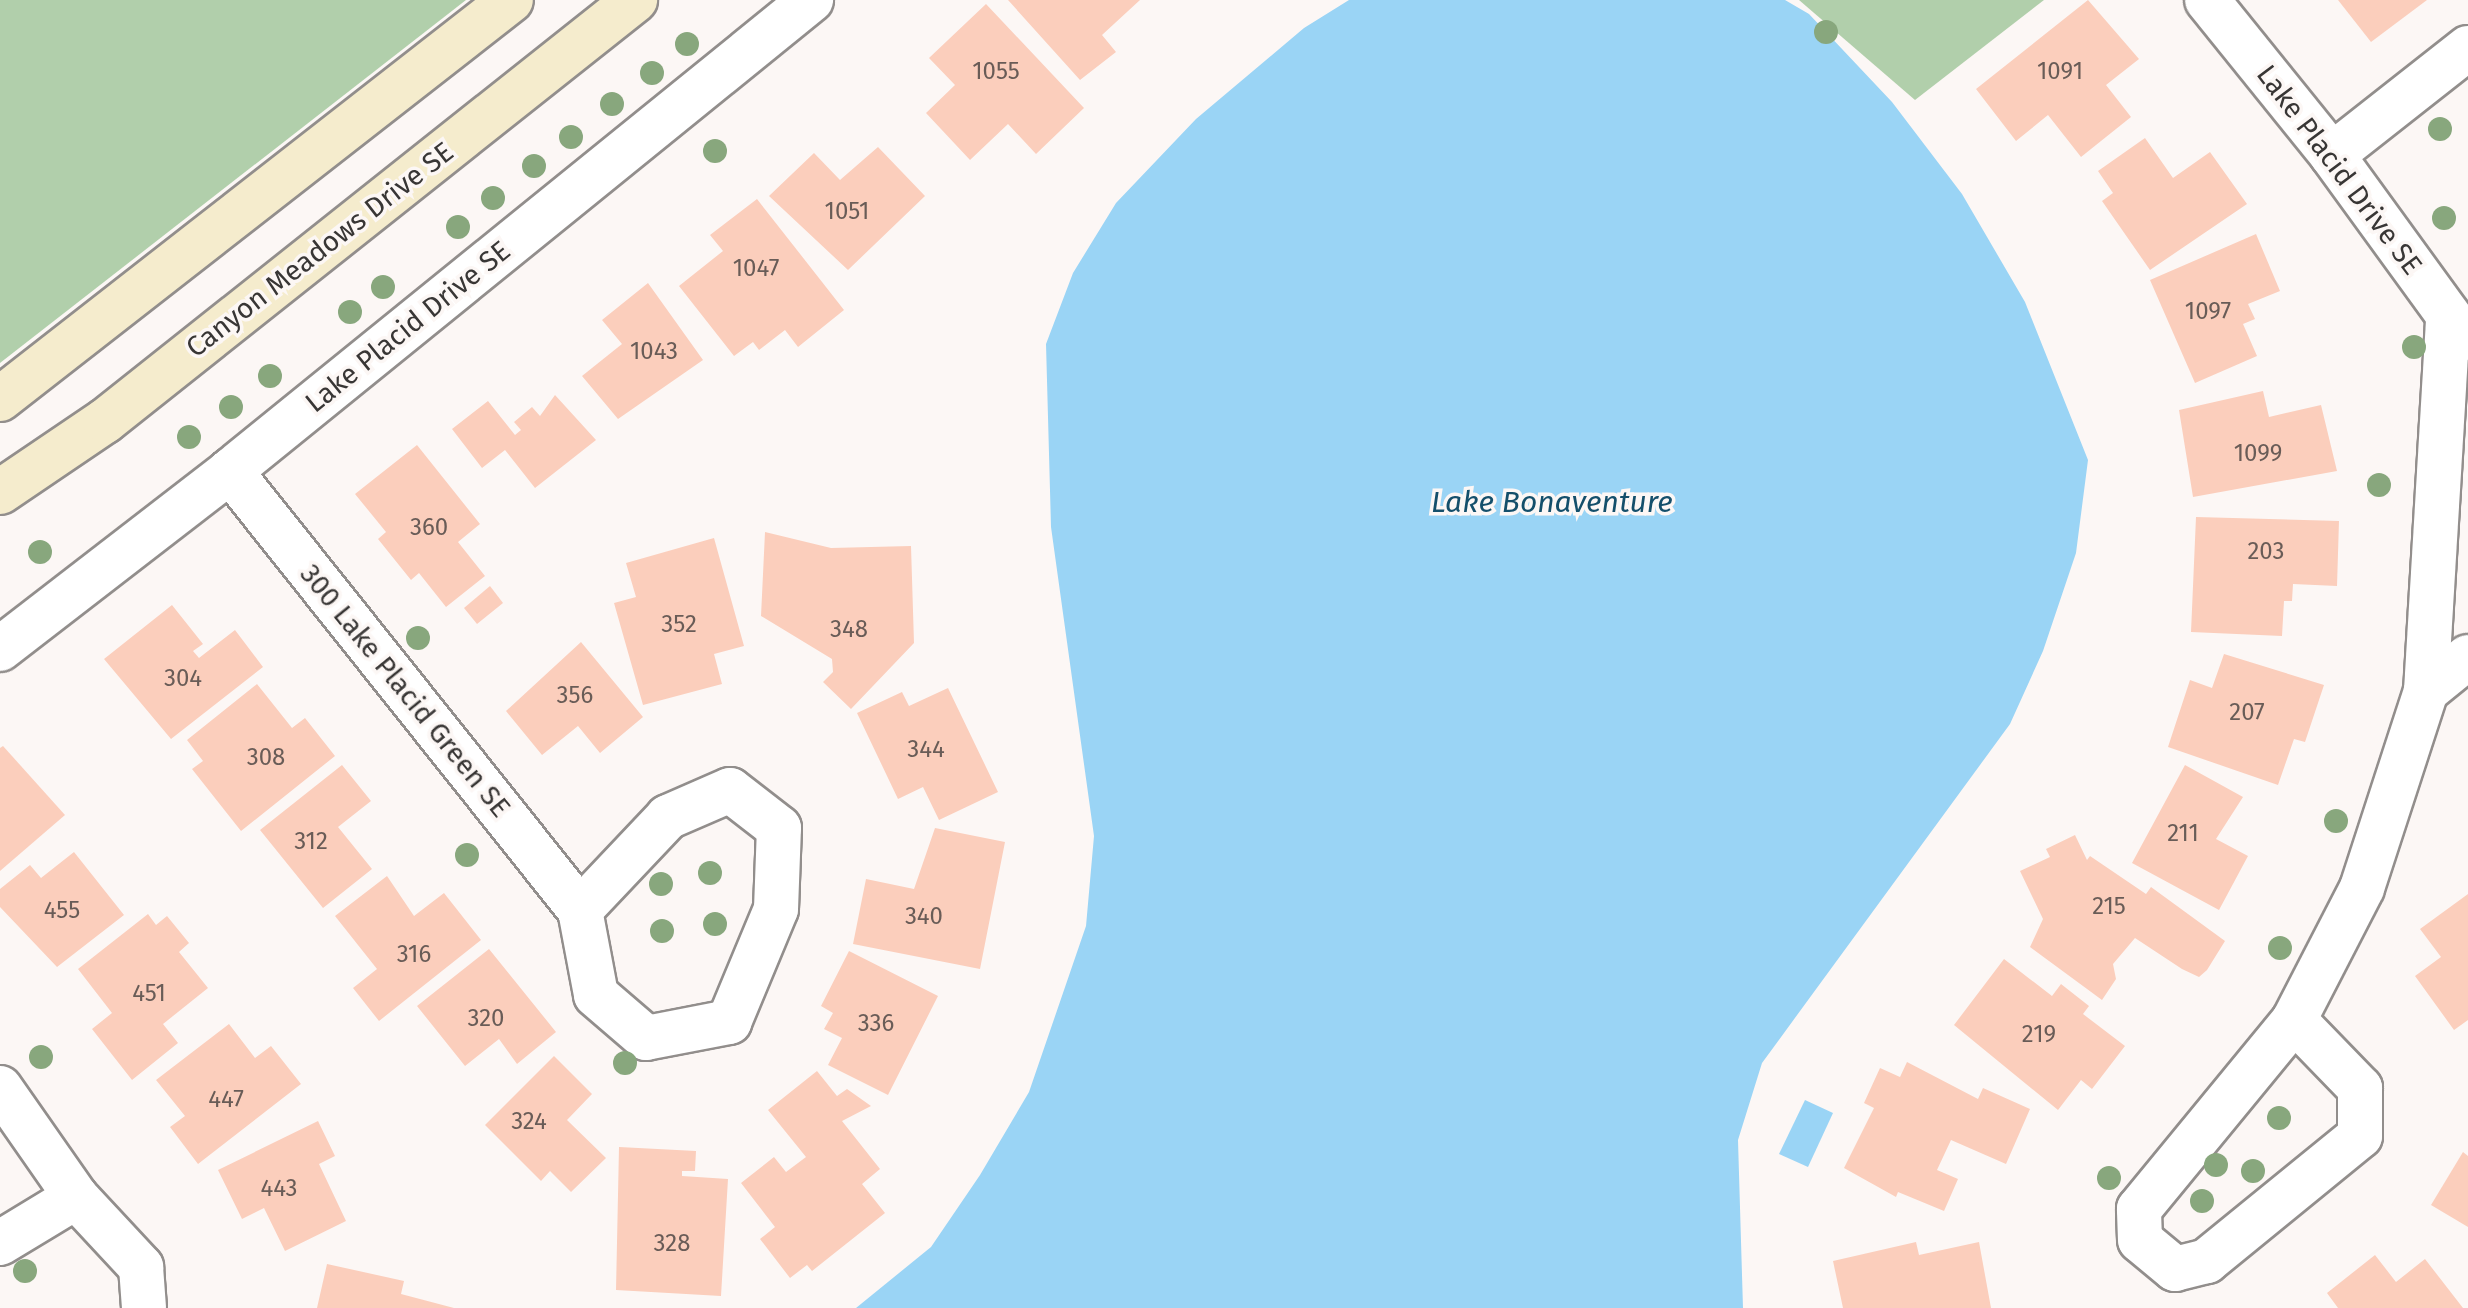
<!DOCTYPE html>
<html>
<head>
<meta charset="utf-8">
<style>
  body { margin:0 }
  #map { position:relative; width:2468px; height:1308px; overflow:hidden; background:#fcf7f5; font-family:"Fira Sans",sans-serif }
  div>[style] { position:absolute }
  .green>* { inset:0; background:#b1cfab }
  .water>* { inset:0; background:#9ad4f5 }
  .building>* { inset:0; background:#fbcebc }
  .roads { filter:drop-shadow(2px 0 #928e8c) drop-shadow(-2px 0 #928e8c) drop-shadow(0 2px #928e8c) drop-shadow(0 -2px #928e8c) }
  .street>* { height:44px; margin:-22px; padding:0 22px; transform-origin:22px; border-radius:22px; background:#fff }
  .secondary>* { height:44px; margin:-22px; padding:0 22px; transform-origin:22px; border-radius:22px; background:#f5eccd }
  .trees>* { width:24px; height:24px; margin:-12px; border-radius:50%; background:#88a77d }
  span { translate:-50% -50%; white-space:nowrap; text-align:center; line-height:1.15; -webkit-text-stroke:7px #fcf7f5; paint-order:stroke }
  .number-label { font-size:24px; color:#695c57 }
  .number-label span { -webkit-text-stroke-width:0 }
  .street-label { font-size:28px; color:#383635 }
  .water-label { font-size:30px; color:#144f6b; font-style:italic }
</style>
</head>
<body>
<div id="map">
  <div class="green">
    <div style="clip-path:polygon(0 0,466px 0,0 363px)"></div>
    <div style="clip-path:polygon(1799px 0,2044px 0,1915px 100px)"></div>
  </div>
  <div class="water">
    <div style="clip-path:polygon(1349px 0,1785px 0,1809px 14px,1892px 102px,1962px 194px,2025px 302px,2088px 460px,2076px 553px,2043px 651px,2010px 724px,1762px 1063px,1738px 1140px,1743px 1308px,856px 1308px,931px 1247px,980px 1175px,1029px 1092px,1086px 926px,1094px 836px,1051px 527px,1046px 344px,1073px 273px,1116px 203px,1196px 119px,1304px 28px)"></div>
    <div style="clip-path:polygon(1805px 1100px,1833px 1113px,1808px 1167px,1779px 1154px)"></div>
  </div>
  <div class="building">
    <div style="clip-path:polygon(1008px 0,1140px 0,1102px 35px,1116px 52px,1080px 80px)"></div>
    <div style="clip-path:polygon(2088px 0,2139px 59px,2106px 85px,2131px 117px,2081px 157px,2048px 115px,2016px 141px,1976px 89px)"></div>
    <div style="clip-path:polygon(2338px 0,2427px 0,2371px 42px)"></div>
    <div style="clip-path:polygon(986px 4px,1084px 108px,1036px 154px,1008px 124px,970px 160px,926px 113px,955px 85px,929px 58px)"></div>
    <div style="clip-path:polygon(2145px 138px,2173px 178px,2210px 152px,2247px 204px,2150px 270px,2102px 201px,2113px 193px,2098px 171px)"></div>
    <div style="clip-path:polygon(878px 147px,925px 196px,848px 270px,769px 196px,814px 153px,840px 180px)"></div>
    <div style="clip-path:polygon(757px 199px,844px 310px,798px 347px,785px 330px,759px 350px,753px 342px,734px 356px,679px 286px,723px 251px,710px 235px)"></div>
    <div style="clip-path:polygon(2256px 234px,2280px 291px,2248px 304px,2255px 319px,2243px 324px,2257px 356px,2195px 383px,2150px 280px)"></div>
    <div style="clip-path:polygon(648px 283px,703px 360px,618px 419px,582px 376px,622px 344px,602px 320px)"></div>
    <div style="clip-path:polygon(2263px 391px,2269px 417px,2321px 405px,2337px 471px,2193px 497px,2179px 410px)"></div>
    <div style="clip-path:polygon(555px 395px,596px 440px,535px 488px,505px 450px,482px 468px,452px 429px,488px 401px,515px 435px,521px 430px,514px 422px,532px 407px,540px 416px)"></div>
    <div style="clip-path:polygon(417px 445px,480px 524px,458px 542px,485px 576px,446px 607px,419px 573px,411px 580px,378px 539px,386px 532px,355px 494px)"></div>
    <div style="clip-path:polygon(2196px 517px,2339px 521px,2337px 586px,2293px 584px,2292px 601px,2284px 601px,2282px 636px,2191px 632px)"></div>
    <div style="clip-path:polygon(765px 532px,831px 548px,911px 546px,914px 643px,851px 709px,823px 682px,833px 672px,832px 659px,761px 616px)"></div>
    <div style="clip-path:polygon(714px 538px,744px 646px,714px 654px,722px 684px,643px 705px,614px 603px,636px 597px,626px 563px)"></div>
    <div style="clip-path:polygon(490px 586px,503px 603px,477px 624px,464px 608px)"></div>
    <div style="clip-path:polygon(172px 605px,203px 644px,193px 651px,199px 658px,235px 630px,263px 667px,171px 739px,104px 659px)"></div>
    <div style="clip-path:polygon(581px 642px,643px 717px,600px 753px,578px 726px,542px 755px,506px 711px)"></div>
    <div style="clip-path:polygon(2224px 654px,2324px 685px,2305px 742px,2294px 739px,2278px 785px,2168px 747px,2190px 680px,2212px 688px)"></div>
    <div style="clip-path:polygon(257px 684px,292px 728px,305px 718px,335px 756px,241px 831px,192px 769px,203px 761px,187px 740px)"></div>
    <div style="clip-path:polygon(948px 688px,998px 792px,939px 820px,923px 787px,898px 799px,857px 713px,902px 692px,909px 706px)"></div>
    <div style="clip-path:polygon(3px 746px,65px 815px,0 871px,0 748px)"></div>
    <div style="clip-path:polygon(342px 765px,371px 801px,338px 827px,372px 869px,323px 908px,260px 830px)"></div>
    <div style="clip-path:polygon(2185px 765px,2243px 797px,2216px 839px,2248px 856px,2219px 910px,2132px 863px)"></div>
    <div style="clip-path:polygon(935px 828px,1005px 842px,980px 969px,853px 944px,866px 879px,914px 889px)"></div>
    <div style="clip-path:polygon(2075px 835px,2087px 860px,2090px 856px,2146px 894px,2151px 887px,2225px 941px,2207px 970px,2199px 977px,2182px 969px,2135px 938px,2113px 964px,2116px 979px,2102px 1000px,2030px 947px,2043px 919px,2020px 871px,2050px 857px,2046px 849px)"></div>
    <div style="clip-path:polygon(74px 852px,124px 915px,57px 967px,0 907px,0 889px,30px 865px,41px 878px)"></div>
    <div style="clip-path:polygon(387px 876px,414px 916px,444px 893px,481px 940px,379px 1021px,353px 988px,377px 969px,335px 916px)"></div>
    <div style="clip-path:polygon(2468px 894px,2468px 1020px,2454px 1030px,2415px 976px,2441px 957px,2420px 929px)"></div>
    <div style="clip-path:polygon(148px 914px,156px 925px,167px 916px,189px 943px,179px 952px,208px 988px,163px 1024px,178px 1043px,132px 1080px,92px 1029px,112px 1013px,78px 969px)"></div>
    <div style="clip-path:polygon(489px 949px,556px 1032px,517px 1064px,499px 1039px,465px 1066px,417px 1006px)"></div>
    <div style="clip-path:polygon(849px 951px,938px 996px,888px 1095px,828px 1065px,842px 1038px,824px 1029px,833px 1013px,821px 1006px)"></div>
    <div style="clip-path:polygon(2004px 959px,2052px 996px,2061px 984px,2089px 1006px,2083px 1014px,2125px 1046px,2092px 1089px,2081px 1080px,2058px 1110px,1954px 1025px)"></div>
    <div style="clip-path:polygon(229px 1024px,255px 1058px,271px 1046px,301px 1084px,198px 1164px,170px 1127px,185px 1116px,156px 1080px)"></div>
    <div style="clip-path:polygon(554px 1056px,592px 1094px,567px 1120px,606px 1158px,571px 1192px,550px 1171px,541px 1181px,485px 1125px)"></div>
    <div style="clip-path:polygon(1907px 1062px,1978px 1099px,1983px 1088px,2030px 1109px,2006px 1164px,1951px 1140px,1937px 1170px,1958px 1179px,1944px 1211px,1898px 1192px,1896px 1197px,1844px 1168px,1874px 1108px,1864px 1103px,1880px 1068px,1900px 1077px)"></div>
    <div style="clip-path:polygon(817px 1071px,837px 1096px,847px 1089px,871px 1106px,842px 1121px,880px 1169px,862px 1184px,885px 1213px,812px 1271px,807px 1265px,790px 1278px,760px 1239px,775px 1227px,741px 1183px,774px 1157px,786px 1172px,806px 1157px,768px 1110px)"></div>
    <div style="clip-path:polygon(318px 1121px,335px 1156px,319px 1164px,346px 1221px,285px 1251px,264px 1208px,242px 1219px,218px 1170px)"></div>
    <div style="clip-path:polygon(619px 1147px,696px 1151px,695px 1171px,682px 1171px,682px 1176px,728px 1179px,721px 1296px,616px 1290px)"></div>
    <div style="clip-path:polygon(2463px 1152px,2468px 1156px,2468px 1227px,2431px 1205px)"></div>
    <div style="clip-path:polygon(1916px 1242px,1919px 1255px,1979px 1242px,1991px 1308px,1843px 1308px,1833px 1261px)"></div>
    <div style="clip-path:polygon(2375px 1255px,2396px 1282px,2425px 1259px,2463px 1308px,2338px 1308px,2327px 1293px)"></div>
    <div style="clip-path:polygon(327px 1264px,404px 1281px,401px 1294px,454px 1308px,317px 1308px)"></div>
  </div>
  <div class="roads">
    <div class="street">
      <div style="left:2207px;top:0;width:199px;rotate:51.1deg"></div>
      <div style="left:2332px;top:155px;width:226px;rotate:54deg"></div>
      <div style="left:2332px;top:155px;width:173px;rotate:-38.2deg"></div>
      <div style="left:230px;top:471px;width:561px;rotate:51.44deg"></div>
      <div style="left:580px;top:910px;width:86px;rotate:79.3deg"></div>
      <div style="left:596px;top:995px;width:66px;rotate:40.7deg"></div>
      <div style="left:646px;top:1038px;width:85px;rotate:-10.9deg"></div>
      <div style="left:729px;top:1022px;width:122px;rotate:-67.4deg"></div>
      <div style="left:776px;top:909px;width:81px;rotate:-87.9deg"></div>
      <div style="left:779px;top:828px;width:62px;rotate:-142.2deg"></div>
      <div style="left:730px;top:790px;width:68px;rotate:156.5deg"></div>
      <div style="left:668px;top:817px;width:128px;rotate:133.4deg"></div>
      <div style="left:0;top:649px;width:291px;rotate:-37.7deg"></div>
      <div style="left:230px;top:471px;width:748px;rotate:-39.03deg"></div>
      <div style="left:2426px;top:691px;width:54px;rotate:-39deg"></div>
      <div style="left:2294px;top:1020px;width:95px;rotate:45.9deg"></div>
      <div style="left:2360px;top:1088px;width:48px;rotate:90deg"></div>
      <div style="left:2360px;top:1136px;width:198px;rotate:140.8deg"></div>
      <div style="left:2207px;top:1261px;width:33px;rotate:166deg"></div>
      <div style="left:2175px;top:1269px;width:45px;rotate:-140.4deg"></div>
      <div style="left:2140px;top:1240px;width:31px;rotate:-92deg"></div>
      <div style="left:2139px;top:1209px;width:244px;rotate:-50.6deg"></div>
      <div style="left:2294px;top:1020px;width:148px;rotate:-62.7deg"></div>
      <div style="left:2362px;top:888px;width:207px;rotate:-72deg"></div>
      <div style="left:2426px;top:691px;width:376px;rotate:-86.6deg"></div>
      <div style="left:0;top:1088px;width:133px;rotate:55.1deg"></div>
      <div style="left:76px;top:1197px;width:96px;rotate:47.1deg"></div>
      <div style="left:141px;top:1267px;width:41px;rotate:85.8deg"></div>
      <div style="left:0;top:1243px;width:89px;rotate:-31.2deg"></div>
    </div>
    <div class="secondary">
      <div style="left:0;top:399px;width:648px;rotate:-37.98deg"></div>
      <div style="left:0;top:492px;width:127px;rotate:-34.1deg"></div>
      <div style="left:105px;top:421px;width:677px;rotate:-38.46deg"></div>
    </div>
  </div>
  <div class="trees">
    <div style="left:1826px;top:32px"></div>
    <div style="left:687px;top:44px"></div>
    <div style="left:652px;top:73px"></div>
    <div style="left:612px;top:104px"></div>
    <div style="left:2440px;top:129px"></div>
    <div style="left:571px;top:137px"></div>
    <div style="left:715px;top:151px"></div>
    <div style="left:534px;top:166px"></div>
    <div style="left:493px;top:198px"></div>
    <div style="left:2444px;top:218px"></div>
    <div style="left:458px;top:227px"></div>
    <div style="left:383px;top:287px"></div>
    <div style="left:350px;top:312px"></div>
    <div style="left:2414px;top:347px"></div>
    <div style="left:270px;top:376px"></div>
    <div style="left:231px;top:407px"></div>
    <div style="left:189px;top:437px"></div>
    <div style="left:2379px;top:485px"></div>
    <div style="left:40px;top:552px"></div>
    <div style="left:418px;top:638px"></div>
    <div style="left:2336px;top:821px"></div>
    <div style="left:467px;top:855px"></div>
    <div style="left:710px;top:873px"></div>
    <div style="left:661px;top:884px"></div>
    <div style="left:715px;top:924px"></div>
    <div style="left:662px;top:931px"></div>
    <div style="left:2280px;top:948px"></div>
    <div style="left:41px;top:1057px"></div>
    <div style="left:625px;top:1063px"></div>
    <div style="left:2279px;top:1118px"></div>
    <div style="left:2216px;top:1165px"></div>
    <div style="left:2253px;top:1171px"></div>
    <div style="left:2109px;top:1178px"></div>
    <div style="left:2202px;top:1201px"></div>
    <div style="left:25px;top:1271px"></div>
  </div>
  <div class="number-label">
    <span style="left:996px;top:72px">1055</span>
    <span style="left:2060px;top:72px">1091</span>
    <span style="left:847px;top:212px">1051</span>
    <span style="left:756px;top:269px">1047</span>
    <span style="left:2208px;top:312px">1097</span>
    <span style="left:654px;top:352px">1043</span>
    <span style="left:2258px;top:454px">1099</span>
    <span style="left:429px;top:528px">360</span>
    <span style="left:2266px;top:552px">203</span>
    <span style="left:679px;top:625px">352</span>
    <span style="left:849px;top:630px">348</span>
    <span style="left:183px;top:679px">304</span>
    <span style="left:575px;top:696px">356</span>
    <span style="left:2247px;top:713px">207</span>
    <span style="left:926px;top:750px">344</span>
    <span style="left:266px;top:758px">308</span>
    <span style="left:2183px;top:834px">211</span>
    <span style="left:311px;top:842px">312</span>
    <span style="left:2109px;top:907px">215</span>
    <span style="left:62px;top:911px">455</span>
    <span style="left:924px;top:917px">340</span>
    <span style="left:414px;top:955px">316</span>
    <span style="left:149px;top:994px">451</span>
    <span style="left:486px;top:1019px">320</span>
    <span style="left:876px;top:1024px">336</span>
    <span style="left:2039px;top:1035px">219</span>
    <span style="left:226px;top:1100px">447</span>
    <span style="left:529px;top:1122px">324</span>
    <span style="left:279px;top:1189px">443</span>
    <span style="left:672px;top:1244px">328</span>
  </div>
  <div class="street-label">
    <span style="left:2339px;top:170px;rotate:53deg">Lake Placid Drive SE</span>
    <span style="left:320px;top:250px;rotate:-38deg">Canyon Meadows Drive SE</span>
    <span style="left:408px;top:327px;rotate:-39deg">Lake Placid Drive SE</span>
    <span style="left:405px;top:691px;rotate:51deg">300 Lake Placid Green SE</span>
  </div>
  <div class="water-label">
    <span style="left:1552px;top:502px">Lake Bonaventure</span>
  </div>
</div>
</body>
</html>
